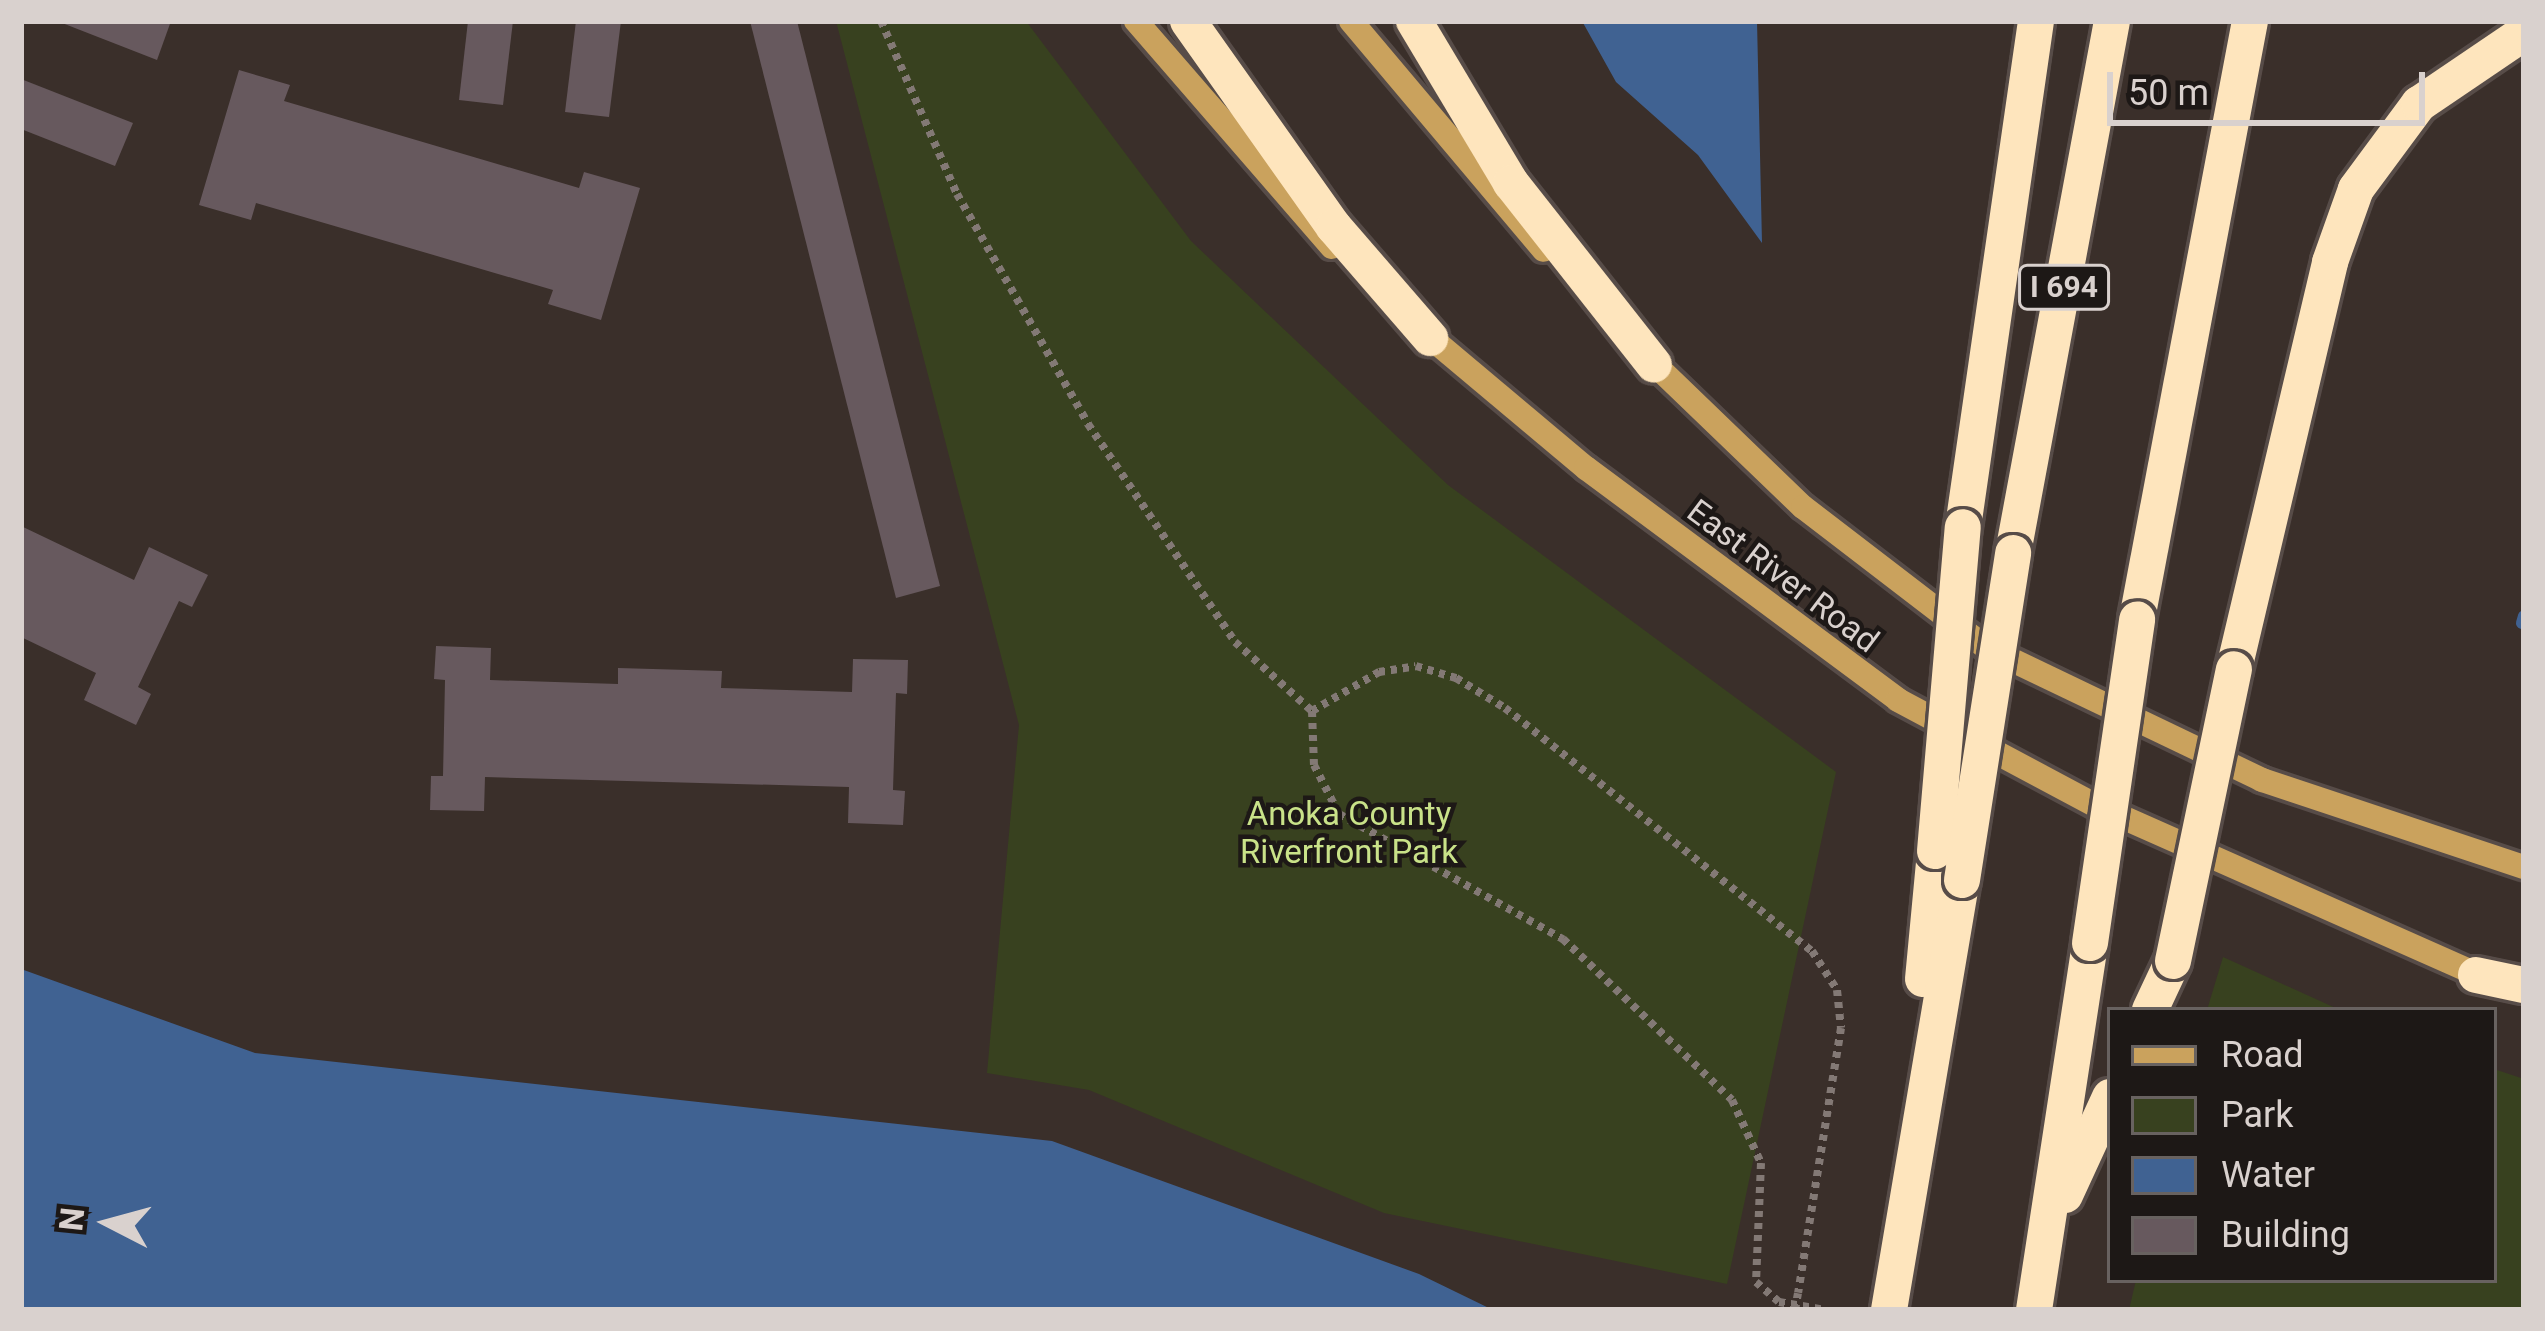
<!DOCTYPE html>
<html>
<head>
<meta charset="utf-8">
<style>
  body { margin:0 }
  #map { position:relative; width:2545px; height:1331px; overflow:hidden; background:#3a2f2a; font-family:Roboto,sans-serif }
  div>[style] { position:absolute }
  .green>* { inset:0; background:#38411f }
  .water>* { inset:0; background:#406292 }
  .stream>* { height:12px; margin:-6px; padding:0 6px; transform-origin:6px; border-radius:6px; background:#406292 }
  .building>* { inset:0; background:#67595e }
  .path>* { height:8px; margin-top:-4px; transform-origin:0; background:repeating-linear-gradient(90deg,#837975 0 6px,transparent 0 12px) }
  .roads { filter:drop-shadow(3px 0 #574c48) drop-shadow(-3px 0 #574c48) drop-shadow(0 3px #574c48) drop-shadow(0 -3px #574c48) }
  .secondary>* { height:24px; margin:-12px; padding:0 12px; transform-origin:12px; border-radius:12px; background:#caa25d }
  .highway>* { height:36px; margin:-18px; padding:0 18px; transform-origin:18px; border-radius:18px; background:#fee5bd }
  .path-bridge>* { height:8px; margin-top:-4px; transform-origin:0; background:repeating-linear-gradient(90deg,#837975 0 6px,transparent 0 12px) }
  .bridges { filter:drop-shadow(3px 0 #574c48) drop-shadow(-3px 0 #574c48) drop-shadow(0 3px #574c48) drop-shadow(0 -3px #574c48) }
  .highway-bridge>* { height:36px; margin:-18px; padding:0 18px; transform-origin:18px; border-radius:18px; background:#fee5bd }
  span { translate:-50% -50%; white-space:nowrap; text-align:center; line-height:1.15; -webkit-text-stroke:9px #1d1816; paint-order:stroke }
  .shield-label span { padding:3px 9px; background:#1d1816; border:3px solid; border-radius:9px; -webkit-text-stroke-width:0 }
  .shield-label { font-size:30px; color:#d9d1ce; font-weight:700 }
  .street-label { font-size:33px; color:#d9d1ce }
  .park-label { font-size:33px; color:#c9e289 }
  .frame { position:absolute; inset:0; border:24px solid #d9d1ce; pointer-events:none }
  .legend { position:absolute; left:2107px; top:1007px; width:390px; height:276px; box-sizing:border-box; background:#1d1816; border:3px solid #686260; margin:0; padding:15px 21px; list-style:none; font-size:36px; color:#d9d1ce }
  .legend li { display:flex; align-items:center; gap:24px; height:60px }
  .legend b { width:60px; border:3px solid #686260 }
  .north { position:absolute; left:48px; top:1163px; width:120px; height:120px; -webkit-text-stroke:9px #1d1816; paint-order:stroke; rotate:276deg; font-size:33px; font-weight:700; line-height:48px; text-align:center; color:#d9d1ce }
  .north::after { content:''; display:block; margin:auto; width:42px; height:54px; background:#d9d1ce; clip-path:polygon(50% 0,100% 100%,50% 72%,0 100%) }
  .scale { position:absolute; left:2107px; top:72px; width:318px; height:54px; box-sizing:border-box; border:6px solid #d9d1ce; border-top:0; padding-left:15px; font-size:36px; line-height:42px; white-space:nowrap; color:#d9d1ce; -webkit-text-stroke:9px #1d1816; paint-order:stroke }
</style>
</head>
<body>
<div id="map">
  <div class="green">
    <div style="clip-path:polygon(836px 21px,1026px 21px,1191px 241px,1448px 485px,1836px 772px,1727px 1284px,1384px 1213px,1089px 1090px,987px 1073px,1019px 725px)"></div>
    <div style="clip-path:polygon(2223px 957px,2340px 1010px,2207px 1010px)"></div>
    <div style="clip-path:polygon(2494px 1069px,2524px 1079px,2524px 1310px,2129px 1310px,2136px 1280px,2494px 1280px)"></div>
  </div>
  <div class="water">
    <div style="clip-path:polygon(1582px 21px,1757px 21px,1762px 243px,1698px 155px,1616px 82px)"></div>
    <div style="clip-path:polygon(21px 969px,255px 1053px,1052px 1141px,1419px 1274px,1493px 1310px,21px 1310px)"></div>
  </div>
  <div class="stream">
    <div style="left:2522px;top:623px;width:7px;rotate:-74deg"></div>
  </div>
  <div class="building">
    <div style="clip-path:polygon(57px 21px,171px 21px,157px 60px)"></div>
    <div style="clip-path:polygon(468px 21px,513px 21px,503px 105px,459px 100px)"></div>
    <div style="clip-path:polygon(576px 21px,621px 21px,609px 117px,565px 112px)"></div>
    <div style="clip-path:polygon(750px 21px,797px 21px,940px 586px,896px 598px)"></div>
    <div style="clip-path:polygon(239px 70px,290px 85px,284px 101px,579px 188px,584px 172px,640px 188px,601px 320px,548px 304px,553px 290px,256px 203px,251px 220px,199px 205px)"></div>
    <div style="clip-path:polygon(21px 79px,133px 123px,115px 166px,21px 129px)"></div>
    <div style="clip-path:polygon(21px 526px,134px 580px,149px 547px,208px 575px,192px 607px,179px 601px,138px 687px,151px 694px,136px 725px,84px 700px,96px 673px,21px 637px)"></div>
    <div style="clip-path:polygon(436px 646px,491px 648px,490px 680px,618px 684px,618px 668px,722px 671px,721px 688px,852px 692px,853px 659px,908px 660px,907px 694px,896px 693px,893px 790px,905px 791px,903px 825px,848px 823px,849px 787px,485px 777px,484px 811px,430px 810px,431px 776px,443px 776px,445px 680px,434px 679px)"></div>
  </div>
  <div class="path">
    <div style="left:881px;top:21px;width:189px;rotate:66.3deg"></div>
    <div style="left:957px;top:194px;width:265px;rotate:60.3deg"></div>
    <div style="left:1088px;top:424px;width:263px;rotate:56deg"></div>
    <div style="left:1235px;top:642px;width:103px;rotate:41.9deg"></div>
    <div style="left:1312px;top:711px;width:78px;rotate:-30.2deg"></div>
    <div style="left:1379px;top:672px;width:37px;rotate:-9deg"></div>
    <div style="left:1416px;top:666px;width:42px;rotate:16.7deg"></div>
    <div style="left:1456px;top:678px;width:57px;rotate:31.5deg"></div>
    <div style="left:1505px;top:708px;width:392px;rotate:38.4deg"></div>
    <div style="left:1812px;top:951px;width:46px;rotate:57.3deg"></div>
    <div style="left:1837px;top:990px;width:38px;rotate:84deg"></div>
    <div style="left:1841px;top:1028px;width:268px;rotate:99.2deg"></div>
    <div style="left:1312px;top:711px;width:54px;rotate:87.9deg"></div>
    <div style="left:1314px;top:765px;width:55px;rotate:63deg"></div>
    <div style="left:1339px;top:814px;width:257px;rotate:29.2deg"></div>
    <div style="left:1563px;top:939px;width:233px;rotate:43.6deg"></div>
    <div style="left:1732px;top:1100px;width:69px;rotate:65.3deg"></div>
    <div style="left:1761px;top:1163px;width:119px;rotate:92.4deg"></div>
    <div style="left:1756px;top:1282px;width:30px;rotate:41deg"></div>
    <div style="left:1779px;top:1302px;width:48px;rotate:9.7deg"></div>
  </div>
  <div class="roads">
    <div class="secondary">
      <div style="left:1136px;top:21px;width:299px;rotate:49.1deg"></div>
      <div style="left:1351px;top:21px;width:299px;rotate:49.9deg"></div>
      <div style="left:1419px;top:328px;width:218px;rotate:40deg"></div>
      <div style="left:1586px;top:468px;width:389px;rotate:36.6deg"></div>
      <div style="left:1898px;top:700px;width:223px;rotate:28.1deg"></div>
      <div style="left:2095px;top:805px;width:431px;rotate:23.9deg"></div>
      <div style="left:1647px;top:357px;width:216px;rotate:43.9deg"></div>
      <div style="left:1803px;top:507px;width:232px;rotate:37.5deg"></div>
      <div style="left:1987px;top:648px;width:305px;rotate:25.6deg"></div>
      <div style="left:2262px;top:780px;width:276px;rotate:18.4deg"></div>
    </div>
    <div class="highway">
      <div style="left:1188px;top:21px;width:252px;rotate:54.7deg"></div>
      <div style="left:1334px;top:227px;width:147px;rotate:49.1deg"></div>
      <div style="left:1414px;top:21px;width:189px;rotate:59.1deg"></div>
      <div style="left:1511px;top:183px;width:231px;rotate:51.8deg"></div>
      <div style="left:1963px;top:527px;width:511px;rotate:-81.79deg"></div>
      <div style="left:2013px;top:553px;width:541px;rotate:-79.46deg"></div>
      <div style="left:2137px;top:619px;width:609px;rotate:-79.3deg"></div>
      <div style="left:2234px;top:669px;width:418px;rotate:-76.7deg"></div>
      <div style="left:2330px;top:262px;width:77px;rotate:-70.4deg"></div>
      <div style="left:2356px;top:189px;width:106px;rotate:-53.5deg"></div>
      <div style="left:2419px;top:104px;width:127px;rotate:-34.1deg"></div>
      <div style="left:2476px;top:975px;width:49px;rotate:11.8deg"></div>
      <div style="left:1923px;top:979px;width:129px;rotate:-84.6deg"></div>
      <div style="left:2150px;top:1010px;width:54px;rotate:-64.9deg"></div>
      <div style="left:2065px;top:1195px;width:108px;rotate:-65.3deg"></div>
      <div style="left:1889px;top:1310px;width:436px;rotate:-80.4deg"></div>
      <div style="left:2034px;top:1310px;width:371px;rotate:-81.3deg"></div>
    </div>
  </div>
  <div class="path-bridge">
    <div style="left:1795px;top:1310px;width:17px;rotate:-80deg"></div>
  </div>
  <div class="bridges">
    <div class="highway-bridge">
      <div style="left:1935px;top:851px;width:325px;rotate:-85.1deg"></div>
      <div style="left:1962px;top:880px;width:331px;rotate:-81.1deg"></div>
      <div style="left:2090px;top:943px;width:327px;rotate:-81.7deg"></div>
      <div style="left:2173px;top:961px;width:298px;rotate:-78.2deg"></div>
    </div>
  </div>
  <div class="shield-label">
    <span style="left:2064px;top:287px">I 694</span>
  </div>
  <div class="street-label">
    <span style="left:1783px;top:576px;rotate:37deg">East River Road</span>
  </div>
  <div class="park-label">
    <span style="left:1349px;top:833px">Anoka County<br>Riverfront Park</span>
  </div>
  <div class="frame"></div>
  <ul class="legend">
  <li><b style="height:15px;background:#caa25d"></b>Road</li>
  <li><b style="height:33px;background:#38411f"></b>Park</li>
  <li><b style="height:33px;background:#406292"></b>Water</li>
  <li><b style="height:33px;background:#67595e"></b>Building</li>
  </ul>
  <div class="north">N</div>
  <div class="scale">50 m</div>
</div>
</body>
</html>
